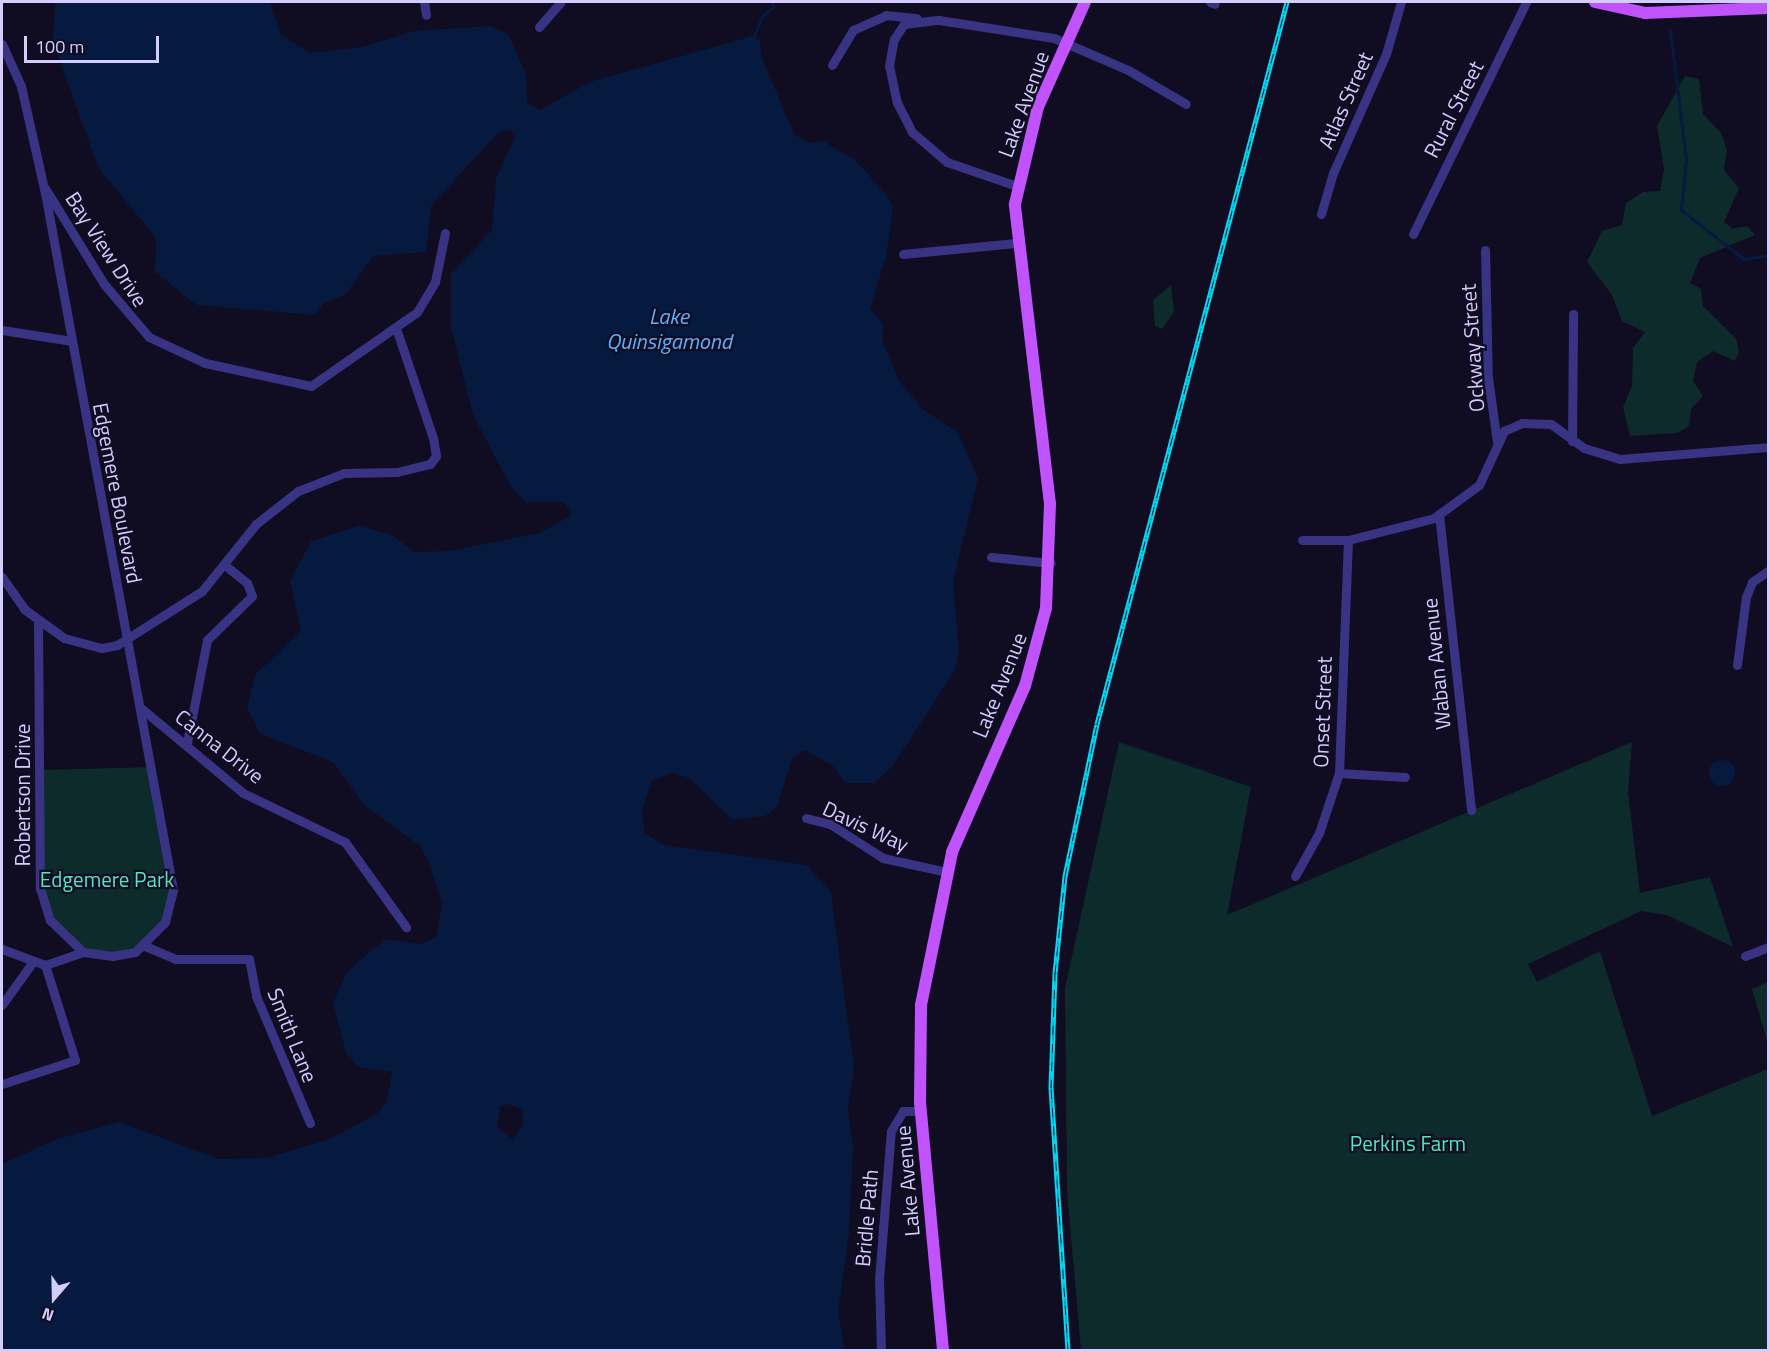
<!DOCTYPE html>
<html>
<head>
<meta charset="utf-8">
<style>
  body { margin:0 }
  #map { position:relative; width:1770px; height:1352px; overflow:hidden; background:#100c21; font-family:"Titillium Web",sans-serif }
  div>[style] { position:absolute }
  .green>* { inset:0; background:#0e2b2b }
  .water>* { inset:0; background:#061a3f }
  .round { border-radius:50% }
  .stream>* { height:3px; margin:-1.5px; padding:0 1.5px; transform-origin:1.5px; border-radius:1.5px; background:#061a3f }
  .minor>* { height:9px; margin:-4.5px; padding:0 4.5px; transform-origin:4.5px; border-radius:4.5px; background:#383483 }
  .major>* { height:12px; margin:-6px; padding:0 6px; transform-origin:6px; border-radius:6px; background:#c153ff }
  .rail>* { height:5px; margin-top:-2.5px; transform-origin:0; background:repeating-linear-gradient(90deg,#100c21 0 9px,#00dbf7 0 18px); box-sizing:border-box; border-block:2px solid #00dbf7 }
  span { translate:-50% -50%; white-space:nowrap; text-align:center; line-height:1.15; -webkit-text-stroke:4.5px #100c21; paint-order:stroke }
  .street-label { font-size:21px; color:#d2ccff }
  .park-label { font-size:21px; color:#51e6c2 }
  .water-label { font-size:22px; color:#5ab0ff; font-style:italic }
  .frame { position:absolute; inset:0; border:3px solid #d2ccff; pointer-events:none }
  .north { position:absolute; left:24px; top:1268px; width:60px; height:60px; -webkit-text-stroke:4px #100c21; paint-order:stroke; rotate:200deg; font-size:16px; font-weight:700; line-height:24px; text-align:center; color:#d2ccff }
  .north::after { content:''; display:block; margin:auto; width:21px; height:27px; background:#d2ccff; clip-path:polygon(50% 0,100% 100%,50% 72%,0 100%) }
  .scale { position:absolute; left:24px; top:36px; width:135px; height:27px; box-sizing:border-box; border:3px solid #d2ccff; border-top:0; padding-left:8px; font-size:18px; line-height:21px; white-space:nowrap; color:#d2ccff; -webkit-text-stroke:4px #100c21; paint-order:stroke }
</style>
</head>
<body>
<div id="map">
  <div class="green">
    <div style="clip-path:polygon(1685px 76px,1699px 79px,1703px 114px,1721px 133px,1727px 150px,1724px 170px,1739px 188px,1724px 222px,1733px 229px,1747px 226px,1755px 235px,1700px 258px,1690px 283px,1701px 289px,1703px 306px,1736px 339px,1739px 351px,1735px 361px,1713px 351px,1697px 362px,1693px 381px,1703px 396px,1691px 409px,1689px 426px,1677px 433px,1630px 436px,1623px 407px,1632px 386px,1633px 348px,1645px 332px,1622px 321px,1612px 295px,1587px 262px,1602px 231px,1622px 225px,1626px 203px,1643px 192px,1660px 191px,1664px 169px,1657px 126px)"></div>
    <div style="clip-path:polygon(1171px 285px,1174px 312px,1162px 329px,1155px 326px,1153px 300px)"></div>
    <div style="clip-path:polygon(1119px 742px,1251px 787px,1227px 915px,1632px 742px,1628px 792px,1640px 893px,1710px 877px,1733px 947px,1667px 915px,1641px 911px,1528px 964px,1537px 982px,1600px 951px,1652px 1116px,1768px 1069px,1768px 1350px,1081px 1350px,1067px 1191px,1065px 988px)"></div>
    <div style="clip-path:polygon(153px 767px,172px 899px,165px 922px,135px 952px,83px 952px,66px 940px,43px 902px,43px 770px)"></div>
    <div style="clip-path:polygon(1768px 982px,1768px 1044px,1752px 989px)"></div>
  </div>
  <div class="water">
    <div style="clip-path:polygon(evenodd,55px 2px,270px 2px,281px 35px,310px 53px,363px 47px,414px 31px,490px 26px,508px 34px,526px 74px,527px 103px,540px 110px,590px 82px,753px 36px,760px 41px,761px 56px,794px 134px,808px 143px,823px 141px,855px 160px,888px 196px,893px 209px,886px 256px,870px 309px,884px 325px,882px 341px,899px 381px,923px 409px,958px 433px,978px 478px,953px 582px,959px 650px,955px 670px,892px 767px,874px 783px,845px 783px,833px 766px,805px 750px,792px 758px,777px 807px,765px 816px,733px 820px,689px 778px,672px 773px,651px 781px,642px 812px,645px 833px,663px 845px,807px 865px,831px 892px,854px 1069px,848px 1107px,853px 1148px,849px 1233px,838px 1312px,845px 1350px,2px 1350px,2px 1164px,57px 1139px,119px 1122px,219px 1159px,267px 1158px,327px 1140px,377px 1114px,387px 1101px,392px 1072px,359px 1067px,347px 1056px,333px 1003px,346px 973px,385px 939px,422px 944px,436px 937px,442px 904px,429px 862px,419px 845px,364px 805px,333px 762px,260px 734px,247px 708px,255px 675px,301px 631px,290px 581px,311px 541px,359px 526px,392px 535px,414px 552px,449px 551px,540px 533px,572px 515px,564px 502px,526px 502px,511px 487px,473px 415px,451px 327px,451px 274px,492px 230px,496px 179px,516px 134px,507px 129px,497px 134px,431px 206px,426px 252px,373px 256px,345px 295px,325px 302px,315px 315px,197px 305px,155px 272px,156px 238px,98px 167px,53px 42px,55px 2px,507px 1104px,521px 1109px,524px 1123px,513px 1140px,497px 1127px,500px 1106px,507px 1104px)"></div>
    <div class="round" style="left:1709px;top:760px;width:26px;height:26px"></div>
  </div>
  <div class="stream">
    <div style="left:1670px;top:31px;width:130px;rotate:82.9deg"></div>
    <div style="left:1686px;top:160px;width:50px;rotate:95.7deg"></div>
    <div style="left:1681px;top:210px;width:80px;rotate:37.9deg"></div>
    <div style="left:1744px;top:259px;width:24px;rotate:-9deg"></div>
    <div style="left:753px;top:38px;width:25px;rotate:-67deg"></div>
    <div style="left:763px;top:15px;width:14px;rotate:-36deg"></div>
    <div style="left:774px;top:7px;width:5px;rotate:-112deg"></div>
  </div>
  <div class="minor">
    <div style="left:424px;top:2px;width:13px;rotate:81deg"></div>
    <div style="left:1210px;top:2px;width:5px;rotate:22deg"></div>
    <div style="left:539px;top:27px;width:33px;rotate:-49deg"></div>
    <div style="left:2px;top:44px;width:46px;rotate:65.7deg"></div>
    <div style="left:21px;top:86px;width:110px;rotate:77.4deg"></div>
    <div style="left:45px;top:193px;width:709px;rotate:79.59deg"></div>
    <div style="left:173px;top:890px;width:33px;rotate:104deg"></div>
    <div style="left:165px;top:922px;width:42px;rotate:135deg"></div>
    <div style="left:135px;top:952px;width:23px;rotate:170deg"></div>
    <div style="left:112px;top:956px;width:29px;rotate:-172deg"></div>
    <div style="left:83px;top:952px;width:40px;rotate:161.1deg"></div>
    <div style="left:45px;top:965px;width:46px;rotate:-159.6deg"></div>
    <div style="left:832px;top:65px;width:41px;rotate:-59deg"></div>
    <div style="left:853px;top:30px;width:36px;rotate:-24deg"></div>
    <div style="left:886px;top:15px;width:31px;rotate:6deg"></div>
    <div style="left:1017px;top:186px;width:74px;rotate:-161.1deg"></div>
    <div style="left:947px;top:162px;width:46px;rotate:-139.4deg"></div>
    <div style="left:912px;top:132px;width:33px;rotate:-117deg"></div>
    <div style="left:897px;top:103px;width:38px;rotate:-102deg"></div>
    <div style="left:889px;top:66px;width:27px;rotate:-80deg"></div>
    <div style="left:894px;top:39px;width:18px;rotate:-56deg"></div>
    <div style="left:904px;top:24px;width:35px;rotate:-7deg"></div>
    <div style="left:939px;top:20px;width:116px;rotate:8.9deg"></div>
    <div style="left:1054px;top:38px;width:81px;rotate:23.4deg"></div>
    <div style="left:1128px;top:70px;width:67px;rotate:30.4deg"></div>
    <div style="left:45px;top:188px;width:113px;rotate:58.4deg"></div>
    <div style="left:104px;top:284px;width:70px;rotate:49.7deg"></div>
    <div style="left:149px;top:337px;width:62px;rotate:24.9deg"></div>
    <div style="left:205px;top:363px;width:108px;rotate:12.2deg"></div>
    <div style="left:311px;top:386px;width:129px;rotate:-34.9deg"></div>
    <div style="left:417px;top:312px;width:35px;rotate:-59deg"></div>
    <div style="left:435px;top:282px;width:50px;rotate:-78.5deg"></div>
    <div style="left:1321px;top:214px;width:43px;rotate:-73.7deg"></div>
    <div style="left:1333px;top:173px;width:130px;rotate:-66deg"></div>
    <div style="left:1386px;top:54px;width:54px;rotate:-73.9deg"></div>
    <div style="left:1413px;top:234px;width:258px;rotate:-64deg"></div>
    <div style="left:1485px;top:250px;width:128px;rotate:88.7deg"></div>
    <div style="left:1488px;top:378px;width:65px;rotate:82deg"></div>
    <div style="left:903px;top:254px;width:113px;rotate:-5.6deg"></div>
    <div style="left:2px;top:330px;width:71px;rotate:8.9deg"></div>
    <div style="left:1572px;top:441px;width:127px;rotate:-89.5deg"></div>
    <div style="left:1439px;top:514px;width:298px;rotate:83.8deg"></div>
    <div style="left:1302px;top:540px;width:46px"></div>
    <div style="left:1348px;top:540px;width:89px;rotate:-14.3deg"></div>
    <div style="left:1434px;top:518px;width:56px;rotate:-36.3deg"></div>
    <div style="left:1479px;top:485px;width:60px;rotate:-65.2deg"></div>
    <div style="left:1504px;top:431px;width:20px;rotate:-24deg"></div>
    <div style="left:1522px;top:423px;width:29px;rotate:2deg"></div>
    <div style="left:1551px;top:424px;width:41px;rotate:36deg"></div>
    <div style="left:1584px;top:448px;width:38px;rotate:17deg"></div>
    <div style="left:1620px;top:459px;width:148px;rotate:-4.6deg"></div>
    <div style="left:991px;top:557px;width:60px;rotate:5.7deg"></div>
    <div style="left:2px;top:577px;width:39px;rotate:55deg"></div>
    <div style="left:24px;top:609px;width:49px;rotate:35.9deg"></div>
    <div style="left:64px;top:638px;width:39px;rotate:15deg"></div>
    <div style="left:102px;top:648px;width:15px;rotate:-11deg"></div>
    <div style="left:117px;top:645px;width:101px;rotate:-32.4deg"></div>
    <div style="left:202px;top:591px;width:86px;rotate:-51.1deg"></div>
    <div style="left:256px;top:524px;width:53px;rotate:-38.2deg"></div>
    <div style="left:298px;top:491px;width:49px;rotate:-21.4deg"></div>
    <div style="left:344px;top:473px;width:53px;rotate:-1.1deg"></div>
    <div style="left:397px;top:472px;width:34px;rotate:-14deg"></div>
    <div style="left:430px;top:464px;width:10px;rotate:-53deg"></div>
    <div style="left:436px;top:456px;width:18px;rotate:-99deg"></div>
    <div style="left:433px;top:438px;width:116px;rotate:-108.6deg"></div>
    <div style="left:38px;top:621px;width:267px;rotate:89.6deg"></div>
    <div style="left:40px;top:888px;width:34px;rotate:73deg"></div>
    <div style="left:50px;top:920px;width:46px;rotate:44.1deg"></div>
    <div style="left:1737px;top:665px;width:69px;rotate:-82.5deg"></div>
    <div style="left:1746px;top:597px;width:16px;rotate:-68deg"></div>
    <div style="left:1752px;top:582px;width:19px;rotate:-35deg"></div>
    <div style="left:142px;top:709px;width:131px;rotate:39.7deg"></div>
    <div style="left:243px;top:793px;width:113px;rotate:25.7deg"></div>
    <div style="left:345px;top:842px;width:105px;rotate:54.3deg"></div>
    <div style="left:187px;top:743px;width:105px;rotate:-79deg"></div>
    <div style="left:207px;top:640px;width:63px;rotate:-44.4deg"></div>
    <div style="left:252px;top:596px;width:14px;rotate:-111deg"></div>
    <div style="left:247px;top:583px;width:27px;rotate:-141deg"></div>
    <div style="left:1339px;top:773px;width:66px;rotate:3.5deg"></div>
    <div style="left:806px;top:818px;width:25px;rotate:14deg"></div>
    <div style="left:830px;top:824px;width:63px;rotate:32.7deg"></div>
    <div style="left:883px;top:858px;width:66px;rotate:12.3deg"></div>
    <div style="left:1295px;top:876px;width:49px;rotate:-60.8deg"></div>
    <div style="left:1319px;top:833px;width:63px;rotate:-71.6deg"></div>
    <div style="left:1339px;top:773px;width:233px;rotate:-87.8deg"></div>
    <div style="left:145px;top:946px;width:33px;rotate:23deg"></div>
    <div style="left:175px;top:959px;width:74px"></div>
    <div style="left:249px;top:959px;width:38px;rotate:79deg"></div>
    <div style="left:256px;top:996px;width:138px;rotate:67deg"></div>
    <div style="left:1745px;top:956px;width:25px;rotate:-21deg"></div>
    <div style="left:2px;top:1005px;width:52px;rotate:-54.5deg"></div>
    <div style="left:2px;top:1084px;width:77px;rotate:-18.2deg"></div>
    <div style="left:75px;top:1060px;width:100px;rotate:-107.5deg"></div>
    <div style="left:881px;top:1350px;width:71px;rotate:-91.6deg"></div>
    <div style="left:879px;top:1279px;width:148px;rotate:-85.4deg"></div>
    <div style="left:891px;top:1131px;width:23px;rotate:-59deg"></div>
    <div style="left:903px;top:1111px;width:18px"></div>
  </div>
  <div class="major">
    <div style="left:1595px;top:2px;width:51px;rotate:12.4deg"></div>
    <div style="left:1645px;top:13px;width:123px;rotate:-2.3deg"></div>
    <div style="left:943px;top:1350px;width:249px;rotate:-95.3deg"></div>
    <div style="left:920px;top:1102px;width:97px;rotate:-89.4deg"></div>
    <div style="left:921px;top:1005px;width:156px;rotate:-78.5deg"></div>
    <div style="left:952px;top:852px;width:181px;rotate:-66.3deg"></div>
    <div style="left:1025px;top:686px;width:81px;rotate:-74.9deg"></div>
    <div style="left:1046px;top:608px;width:104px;rotate:-87.8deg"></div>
    <div style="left:1050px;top:504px;width:302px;rotate:-96.7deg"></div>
    <div style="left:1015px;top:204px;width:100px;rotate:-76.7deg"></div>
    <div style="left:1038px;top:107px;width:115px;rotate:-65.9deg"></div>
  </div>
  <div class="rail">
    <div style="left:1068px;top:1350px;width:263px;rotate:-93.7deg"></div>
    <div style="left:1051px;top:1088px;width:115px;rotate:-88deg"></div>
    <div style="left:1055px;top:973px;width:98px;rotate:-84.1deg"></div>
    <div style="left:1065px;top:876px;width:155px;rotate:-78.1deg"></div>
    <div style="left:1097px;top:724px;width:747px;rotate:-75.26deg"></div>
  </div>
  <div class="street-label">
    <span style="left:1345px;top:100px;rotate:-66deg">Atlas Street</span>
    <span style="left:1023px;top:104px;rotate:-70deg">Lake Avenue</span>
    <span style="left:1453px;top:109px;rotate:-63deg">Rural Street</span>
    <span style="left:107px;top:249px;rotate:57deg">Bay View Drive</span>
    <span style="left:1472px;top:348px;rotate:-94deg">Ockway Street</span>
    <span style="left:118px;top:493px;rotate:79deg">Edgemere Boulevard</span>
    <span style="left:1436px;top:664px;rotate:-96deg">Waban Avenue</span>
    <span style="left:999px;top:685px;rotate:-68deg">Lake Avenue</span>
    <span style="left:1322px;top:712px;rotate:-88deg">Onset Street</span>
    <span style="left:220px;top:746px;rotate:38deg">Canna Drive</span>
    <span style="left:22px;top:795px;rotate:-90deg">Robertson Drive</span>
    <span style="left:866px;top:826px;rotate:25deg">Davis Way</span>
    <span style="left:293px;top:1035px;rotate:68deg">Smith Lane</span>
    <span style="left:907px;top:1181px;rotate:-95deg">Lake Avenue</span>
    <span style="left:866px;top:1218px;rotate:-85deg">Bridle Path</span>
  </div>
  <div class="park-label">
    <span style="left:107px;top:879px">Edgemere Park</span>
    <span style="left:1408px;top:1143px">Perkins Farm</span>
  </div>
  <div class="water-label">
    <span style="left:669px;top:329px">Lake<br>Quinsigamond</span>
  </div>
  <div class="frame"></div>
  <div class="north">N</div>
  <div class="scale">100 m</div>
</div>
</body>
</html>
